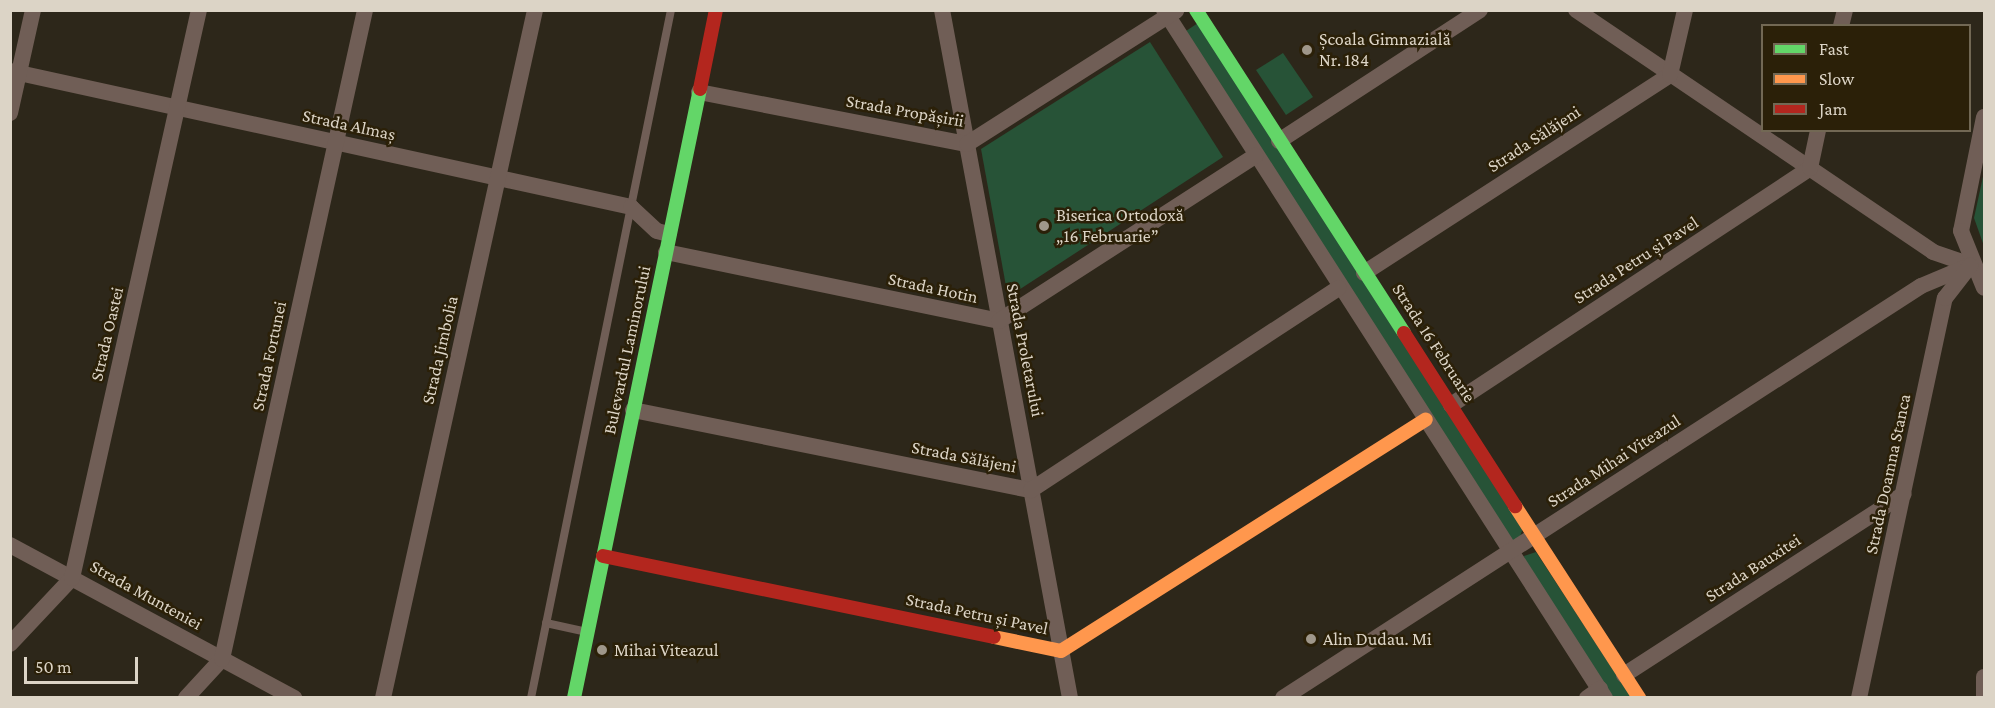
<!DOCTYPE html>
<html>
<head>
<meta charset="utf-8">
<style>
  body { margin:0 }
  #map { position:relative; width:1995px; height:708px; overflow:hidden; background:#2d271a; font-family:"Crimson Pro",serif }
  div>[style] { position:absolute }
  .green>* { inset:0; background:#275337 }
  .lane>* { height:8px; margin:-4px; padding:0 4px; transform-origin:4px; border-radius:4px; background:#705e56 }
  .street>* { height:16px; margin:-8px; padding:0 8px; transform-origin:8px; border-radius:8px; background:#705e56 }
  .fast>* { height:14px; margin:-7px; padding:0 7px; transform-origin:7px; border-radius:7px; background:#63d668 }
  .slow>* { height:14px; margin:-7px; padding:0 7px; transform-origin:7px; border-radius:7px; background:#ff974d }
  .jam>* { height:14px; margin:-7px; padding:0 7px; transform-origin:7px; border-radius:7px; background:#b3261e }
  .dots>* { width:16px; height:16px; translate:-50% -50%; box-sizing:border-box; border:3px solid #2b2008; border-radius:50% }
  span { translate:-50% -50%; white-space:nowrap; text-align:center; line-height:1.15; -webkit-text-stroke:5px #2b2008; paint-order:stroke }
  .poi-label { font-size:18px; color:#dcd4c6 }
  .left { translate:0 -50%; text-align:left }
  .street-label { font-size:18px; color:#dcd4c6 }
  .frame { position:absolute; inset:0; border:12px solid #dcd4c6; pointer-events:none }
  .legend { position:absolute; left:1761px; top:24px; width:210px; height:108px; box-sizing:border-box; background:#2b2008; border:2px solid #726854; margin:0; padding:8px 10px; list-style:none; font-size:18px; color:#dcd4c6 }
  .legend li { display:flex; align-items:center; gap:12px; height:30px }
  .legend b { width:30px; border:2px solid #726854 }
  .scale { position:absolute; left:24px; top:657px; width:114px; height:27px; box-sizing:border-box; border:3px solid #dcd4c6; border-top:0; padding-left:8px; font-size:18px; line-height:21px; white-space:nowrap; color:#dcd4c6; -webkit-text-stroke:4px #2b2008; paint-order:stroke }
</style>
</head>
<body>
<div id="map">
  <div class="green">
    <div style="clip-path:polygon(1198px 23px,1524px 525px,1516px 548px,1186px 31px)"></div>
    <div style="clip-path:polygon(1150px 42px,1223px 157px,1008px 297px,981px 149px)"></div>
    <div style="clip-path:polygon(1283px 53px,1313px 97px,1286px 115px,1256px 70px)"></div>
    <div style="clip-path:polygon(1984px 172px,1984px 246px,1974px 218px)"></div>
    <div style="clip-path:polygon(1536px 552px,1631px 697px,1611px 697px,1526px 566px,1524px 556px)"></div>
  </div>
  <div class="lane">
    <div style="left:546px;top:623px;width:42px;rotate:12.4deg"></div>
    <div style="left:531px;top:698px;width:702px;rotate:-78.5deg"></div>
  </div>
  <div class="street">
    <div style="left:942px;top:10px;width:700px;rotate:79.46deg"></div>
    <div style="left:1164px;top:10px;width:817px;rotate:57.34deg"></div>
    <div style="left:1576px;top:10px;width:431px;rotate:34.1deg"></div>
    <div style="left:1933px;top:252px;width:40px;rotate:18.9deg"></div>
    <div style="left:1841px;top:26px;width:16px;rotate:-76deg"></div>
    <div style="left:10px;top:71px;width:636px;rotate:12.35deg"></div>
    <div style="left:631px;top:207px;width:35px;rotate:43deg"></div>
    <div style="left:657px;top:231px;width:12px;rotate:14deg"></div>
    <div style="left:699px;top:92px;width:273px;rotate:11deg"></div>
    <div style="left:967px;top:144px;width:248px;rotate:-32.5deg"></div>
    <div style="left:10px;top:113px;width:106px;rotate:-77.4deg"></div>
    <div style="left:1984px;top:117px;width:116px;rotate:101.4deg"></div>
    <div style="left:1961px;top:231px;width:61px;rotate:68deg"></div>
    <div style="left:1279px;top:141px;width:240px;rotate:-33.1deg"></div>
    <div style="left:666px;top:252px;width:340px;rotate:11.7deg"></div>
    <div style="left:999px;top:321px;width:305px;rotate:-32.8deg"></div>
    <div style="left:1364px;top:273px;width:364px;rotate:-32.9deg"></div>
    <div style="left:1670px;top:75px;width:67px;rotate:-77deg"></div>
    <div style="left:1451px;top:405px;width:430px;rotate:-33.4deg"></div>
    <div style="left:1810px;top:168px;width:39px;rotate:-78deg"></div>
    <div style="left:633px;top:410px;width:406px;rotate:11.4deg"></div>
    <div style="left:1031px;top:490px;width:368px;rotate:-33.3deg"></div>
    <div style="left:10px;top:545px;width:323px;rotate:28.3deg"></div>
    <div style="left:10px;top:644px;width:91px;rotate:-46.8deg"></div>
    <div style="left:72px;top:578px;width:582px;rotate:-77.4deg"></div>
    <div style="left:1624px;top:675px;width:333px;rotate:-32.9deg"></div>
    <div style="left:186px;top:698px;width:53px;rotate:-47.3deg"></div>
    <div style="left:222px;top:659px;width:665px;rotate:-77.57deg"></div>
    <div style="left:383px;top:698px;width:705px;rotate:-77.54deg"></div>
    <div style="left:1283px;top:698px;width:759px;rotate:-32.85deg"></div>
    <div style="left:1921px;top:286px;width:54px;rotate:-22.8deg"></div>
    <div style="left:1587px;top:698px;width:16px;rotate:-35deg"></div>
    <div style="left:1859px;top:698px;width:409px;rotate:-77.9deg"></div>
    <div style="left:1945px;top:298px;width:41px;rotate:-52deg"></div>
    <div style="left:1984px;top:698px;width:21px;rotate:-90deg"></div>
  </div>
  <div class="fast">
    <div style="left:1196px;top:10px;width:384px;rotate:57.2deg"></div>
    <div style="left:574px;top:698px;width:622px;rotate:-78.31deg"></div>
  </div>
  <div class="slow">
    <div style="left:1515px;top:506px;width:229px;rotate:57.1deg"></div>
    <div style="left:994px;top:637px;width:68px;rotate:11.8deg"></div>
    <div style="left:1061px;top:651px;width:432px;rotate:-32.4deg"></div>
  </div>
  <div class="jam">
    <div style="left:700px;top:89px;width:81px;rotate:-78.6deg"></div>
    <div style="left:1404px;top:333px;width:206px;rotate:57.3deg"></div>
    <div style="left:603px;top:556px;width:399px;rotate:11.7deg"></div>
  </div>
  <div class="dots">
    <div style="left:1307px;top:50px;background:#9f978a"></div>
    <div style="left:1044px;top:226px;background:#9f978a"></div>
    <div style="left:1311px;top:639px;background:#9f978a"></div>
    <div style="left:602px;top:650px;background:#9f978a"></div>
  </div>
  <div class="poi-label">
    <span class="left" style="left:1319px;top:50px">Școala Gimnazială<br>Nr. 184</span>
    <span class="left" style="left:1056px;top:226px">Biserica Ortodoxă<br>„16 Februarie”</span>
    <span class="left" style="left:1323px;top:639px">Alin Dudau. Mi</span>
    <span class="left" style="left:614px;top:650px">Mihai Viteazul</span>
  </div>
  <div class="street-label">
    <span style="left:905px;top:111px;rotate:10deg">Strada Propășirii</span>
    <span style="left:349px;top:125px;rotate:12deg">Strada Almaș</span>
    <span style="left:1534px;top:139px;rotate:-33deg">Strada Sălăjeni</span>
    <span style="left:1636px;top:260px;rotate:-33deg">Strada Petru și Pavel</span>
    <span style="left:933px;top:288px;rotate:12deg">Strada Hotin</span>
    <span style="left:107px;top:334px;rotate:-77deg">Strada Oastei</span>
    <span style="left:1434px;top:343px;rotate:57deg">Strada 16 Februarie</span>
    <span style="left:440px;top:350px;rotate:-77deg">Strada Jimbolia</span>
    <span style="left:627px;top:350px;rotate:-78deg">Bulevardul Laminorului</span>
    <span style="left:1025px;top:350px;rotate:79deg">Strada Proletarului</span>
    <span style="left:269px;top:356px;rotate:-78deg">Strada Fortunei</span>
    <span style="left:964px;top:457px;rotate:11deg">Strada Sălăjeni</span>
    <span style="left:1614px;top:461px;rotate:-33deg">Strada Mihai Viteazul</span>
    <span style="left:1888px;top:474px;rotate:-78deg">Strada Doamna Stanca</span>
    <span style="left:1753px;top:568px;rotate:-33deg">Strada Bauxitei</span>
    <span style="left:146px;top:595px;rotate:29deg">Strada Munteniei</span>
    <span style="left:977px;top:614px;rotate:12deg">Strada Petru și Pavel</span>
  </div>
  <div class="frame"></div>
  <ul class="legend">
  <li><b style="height:8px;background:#63d668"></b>Fast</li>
  <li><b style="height:8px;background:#ff974d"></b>Slow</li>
  <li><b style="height:8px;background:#b3261e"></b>Jam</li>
  </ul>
  <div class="scale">50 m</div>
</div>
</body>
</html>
